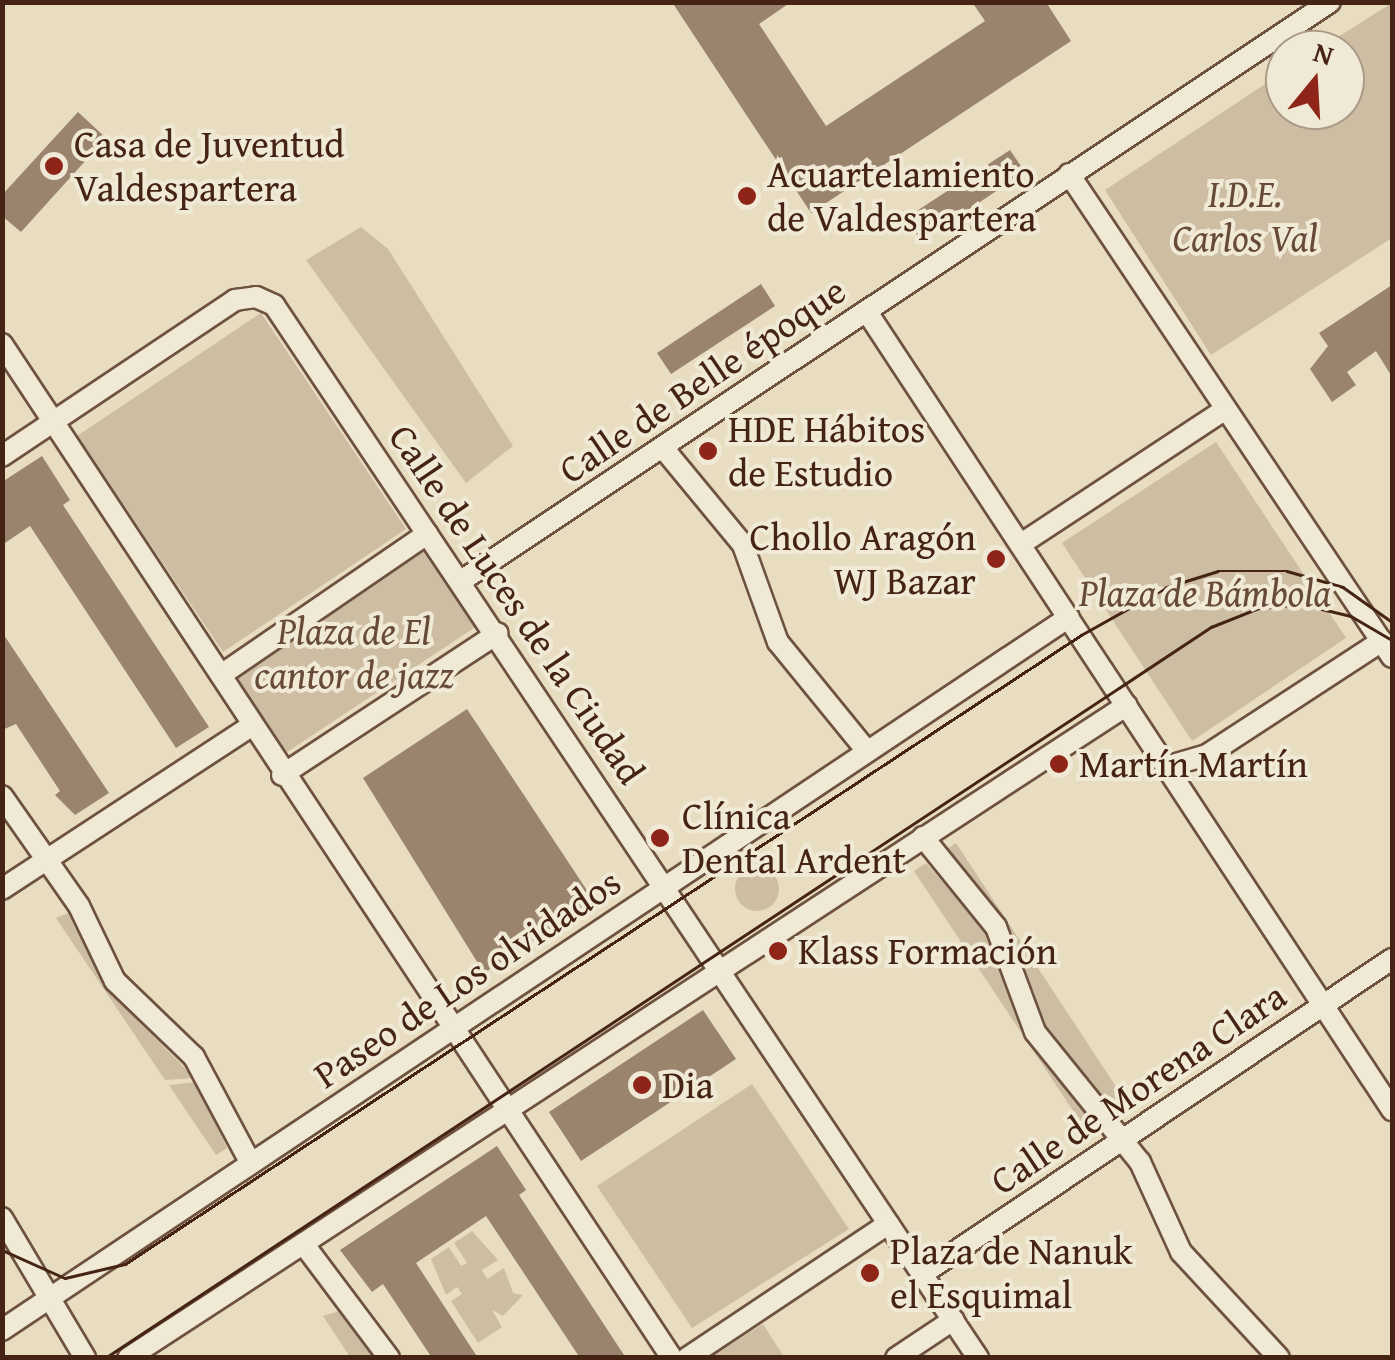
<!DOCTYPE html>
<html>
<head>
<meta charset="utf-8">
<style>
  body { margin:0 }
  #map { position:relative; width:1395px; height:1360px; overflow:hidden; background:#e8ddc0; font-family:"Gentium Book Plus",serif }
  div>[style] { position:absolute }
  .green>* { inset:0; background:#ccbda3 }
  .round { border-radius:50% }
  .building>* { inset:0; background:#9a846e }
  .roads { filter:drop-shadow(2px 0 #6e5240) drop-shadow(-2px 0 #6e5240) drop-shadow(0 2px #6e5240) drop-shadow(0 -2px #6e5240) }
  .minor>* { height:20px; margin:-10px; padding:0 10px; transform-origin:10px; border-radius:10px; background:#f0e9d6 }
  .tram>* { height:2.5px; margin:-1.25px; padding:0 1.25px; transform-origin:1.25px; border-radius:1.25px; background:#452315 }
  .dots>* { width:28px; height:28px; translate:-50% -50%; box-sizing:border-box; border:5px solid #f0e9d6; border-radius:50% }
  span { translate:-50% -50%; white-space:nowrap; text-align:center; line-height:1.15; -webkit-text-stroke:8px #f0e9d6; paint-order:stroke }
  .poi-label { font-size:38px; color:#452315 }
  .left { translate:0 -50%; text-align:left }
  .right { translate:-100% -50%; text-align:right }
  .park-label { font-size:38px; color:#674a38; font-style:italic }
  .street-label { font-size:38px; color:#452315 }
  .frame { position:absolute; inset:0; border:5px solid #452315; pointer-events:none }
  .north { position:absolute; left:1265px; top:30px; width:100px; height:100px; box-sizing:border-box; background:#f0e9d6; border:2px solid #ac9a89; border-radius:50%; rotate:18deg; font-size:28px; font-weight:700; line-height:40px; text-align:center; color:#452315 }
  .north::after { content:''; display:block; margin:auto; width:35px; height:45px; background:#8f2418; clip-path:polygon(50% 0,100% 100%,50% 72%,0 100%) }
</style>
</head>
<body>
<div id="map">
  <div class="green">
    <div style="clip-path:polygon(1392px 3px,1392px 238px,1211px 355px,1105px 190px,1285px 71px,1285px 110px,1345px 110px,1345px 50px,1317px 50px)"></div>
    <div style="clip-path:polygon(361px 227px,388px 249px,513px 446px,466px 483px,306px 260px)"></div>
    <div style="clip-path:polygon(261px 313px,406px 529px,223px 652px,77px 436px)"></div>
    <div style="clip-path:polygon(1216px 442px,1346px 638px,1192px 741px,1062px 543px)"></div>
    <div style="clip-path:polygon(426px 550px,477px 626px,281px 756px,231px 681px)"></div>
    <div style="clip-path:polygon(956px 843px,1130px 1108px,1119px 1116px,1047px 1029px,1009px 928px,944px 851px)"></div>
    <div style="clip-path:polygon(926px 863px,987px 933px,1026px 1038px,1101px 1128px,1089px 1135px,914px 871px)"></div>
    <div class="round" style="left:735px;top:867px;width:44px;height:44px"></div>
    <div style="clip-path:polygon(71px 912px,119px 1002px,195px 1078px,165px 1080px,56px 918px)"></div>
    <div style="clip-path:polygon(197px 1082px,227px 1148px,216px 1155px,169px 1085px)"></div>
    <div style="clip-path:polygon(752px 1084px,849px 1229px,692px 1328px,597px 1186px)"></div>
    <div style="clip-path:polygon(472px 1231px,498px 1260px,482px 1270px,487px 1279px,504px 1268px,513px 1293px,523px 1295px,503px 1316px,492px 1310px,502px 1327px,478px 1343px,451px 1301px,462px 1294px,457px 1287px,446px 1295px,431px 1259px,449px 1247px,461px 1266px,467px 1263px,454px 1243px)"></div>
    <div style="clip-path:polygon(342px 1310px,378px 1357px,350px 1357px,323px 1316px)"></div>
    <div style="clip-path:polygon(763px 1324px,784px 1357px,711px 1357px)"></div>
  </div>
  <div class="building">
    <div style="clip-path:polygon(672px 2px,791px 2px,759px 24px,826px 126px,985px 21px,972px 2px,1046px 2px,1071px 41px,811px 213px)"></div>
    <div style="clip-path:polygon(78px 112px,106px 138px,21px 232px,2px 216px,2px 195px)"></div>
    <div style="clip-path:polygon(1010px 150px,1025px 172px,921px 241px,906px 218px)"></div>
    <div style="clip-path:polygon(761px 284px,775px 306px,671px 374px,657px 353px)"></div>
    <div style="clip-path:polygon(1392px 285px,1392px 377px,1376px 351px,1347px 372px,1356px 385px,1332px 402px,1310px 369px,1328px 346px,1319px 333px)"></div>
    <div style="clip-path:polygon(42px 456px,70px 500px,63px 505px,209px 727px,176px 748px,30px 526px,2px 545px,2px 482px)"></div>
    <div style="clip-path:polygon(2px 632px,109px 793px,75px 815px,55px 795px,60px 791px,16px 724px,2px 730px)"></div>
    <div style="clip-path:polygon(467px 709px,594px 901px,484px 973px,363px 778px)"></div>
    <div style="clip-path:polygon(703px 1010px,736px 1059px,581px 1161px,549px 1112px)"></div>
    <div style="clip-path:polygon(497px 1146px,526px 1190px,519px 1195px,626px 1358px,580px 1358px,486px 1216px,416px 1263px,478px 1358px,432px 1358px,383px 1284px,372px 1292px,340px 1250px)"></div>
  </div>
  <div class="roads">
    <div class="minor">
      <div style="left:1069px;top:174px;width:581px;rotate:56.23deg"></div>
      <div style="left:869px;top:315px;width:952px;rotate:56.66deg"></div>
      <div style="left:2px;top:344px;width:1215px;rotate:56.55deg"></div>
      <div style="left:664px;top:449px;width:124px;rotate:50.5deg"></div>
      <div style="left:743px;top:545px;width:103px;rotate:70.2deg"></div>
      <div style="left:778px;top:642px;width:141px;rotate:50.8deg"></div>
      <div style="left:2px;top:456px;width:280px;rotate:-33.8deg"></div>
      <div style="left:235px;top:300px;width:21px;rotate:-8deg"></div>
      <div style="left:256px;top:297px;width:20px;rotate:24deg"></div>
      <div style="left:274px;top:305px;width:1267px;rotate:56.23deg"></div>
      <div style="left:1021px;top:544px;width:243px;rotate:-33.4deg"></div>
      <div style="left:461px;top:581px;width:1044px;rotate:-33.67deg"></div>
      <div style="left:221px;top:675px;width:250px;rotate:-34.4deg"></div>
      <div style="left:1169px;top:766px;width:40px;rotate:-16deg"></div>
      <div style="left:1207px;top:755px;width:209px;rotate:-33.1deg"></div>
      <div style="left:282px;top:775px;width:258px;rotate:-33.3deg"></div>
      <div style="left:2px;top:796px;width:134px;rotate:55deg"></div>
      <div style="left:79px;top:906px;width:83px;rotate:64.4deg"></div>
      <div style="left:115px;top:981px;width:110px;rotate:43.9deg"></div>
      <div style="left:194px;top:1057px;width:117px;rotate:61.9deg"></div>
      <div style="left:923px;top:837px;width:116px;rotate:51deg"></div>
      <div style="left:996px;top:927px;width:112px;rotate:69.6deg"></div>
      <div style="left:1035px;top:1032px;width:167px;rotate:51.1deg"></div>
      <div style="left:1140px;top:1162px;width:99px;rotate:65.5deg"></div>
      <div style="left:1181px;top:1252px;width:144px;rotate:47.2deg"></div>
      <div style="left:2px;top:889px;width:298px;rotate:-33.2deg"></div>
      <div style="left:2px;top:1218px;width:163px;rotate:59.3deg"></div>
      <div style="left:305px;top:1246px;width:140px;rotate:53.1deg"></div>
      <div style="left:922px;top:1274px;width:566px;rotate:-33.83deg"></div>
      <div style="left:2px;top:1330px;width:1283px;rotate:-33.75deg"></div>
      <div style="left:128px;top:1358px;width:1193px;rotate:-33.17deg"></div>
      <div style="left:687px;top:1358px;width:242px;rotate:-33.7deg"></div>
      <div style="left:896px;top:1358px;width:69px;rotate:-33.7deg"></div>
    </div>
  </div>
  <div class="tram">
    <div style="left:2px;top:1250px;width:69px;rotate:24deg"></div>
    <div style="left:65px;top:1278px;width:62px;rotate:-13.1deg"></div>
    <div style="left:125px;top:1264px;width:1144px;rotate:-33.34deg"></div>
    <div style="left:1081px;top:635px;width:98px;rotate:-29.2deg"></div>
    <div style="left:1167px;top:587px;width:53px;rotate:-17.4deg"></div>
    <div style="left:1218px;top:571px;width:69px"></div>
    <div style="left:1287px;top:571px;width:58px;rotate:15.9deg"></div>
    <div style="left:1343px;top:587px;width:60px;rotate:35.5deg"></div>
    <div style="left:105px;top:1358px;width:1326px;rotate:-33.46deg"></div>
    <div style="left:1211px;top:627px;width:52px;rotate:-21.6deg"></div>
    <div style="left:1259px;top:608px;width:42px;rotate:-5.4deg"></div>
    <div style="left:1301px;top:604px;width:51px;rotate:13.5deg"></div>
    <div style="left:1351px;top:616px;width:48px;rotate:30.3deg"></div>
  </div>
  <div class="dots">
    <div style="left:54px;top:166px;background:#8f2418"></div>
    <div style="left:747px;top:196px;background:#8f2418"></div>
    <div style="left:708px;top:451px;background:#8f2418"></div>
    <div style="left:996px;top:559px;background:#8f2418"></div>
    <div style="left:1059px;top:764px;background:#8f2418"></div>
    <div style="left:660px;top:838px;background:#8f2418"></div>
    <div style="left:778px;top:951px;background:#8f2418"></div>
    <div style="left:642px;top:1085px;background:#8f2418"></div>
    <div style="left:870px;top:1273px;background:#8f2418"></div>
  </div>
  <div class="poi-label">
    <span class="left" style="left:74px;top:166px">Casa de Juventud<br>Valdespartera</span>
    <span class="left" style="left:767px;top:196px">Acuartelamiento<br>de Valdespartera</span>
    <span class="left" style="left:728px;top:451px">HDE Hábitos<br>de Estudio</span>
    <span class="right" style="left:976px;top:559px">Chollo Aragón<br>WJ Bazar</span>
    <span class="left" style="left:1079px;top:764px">Martín Martín</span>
    <span class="left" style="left:682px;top:838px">Clínica<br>Dental Ardent</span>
    <span class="left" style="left:798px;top:951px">Klass Formación</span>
    <span class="left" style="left:662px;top:1085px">Dia</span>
    <span class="left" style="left:890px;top:1273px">Plaza de Nanuk<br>el Esquimal</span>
  </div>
  <div class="park-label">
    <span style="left:1245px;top:216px">I.D.E.<br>Carlos Val</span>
    <span style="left:1205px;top:593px">Plaza de Bámbola</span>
    <span style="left:354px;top:653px">Plaza de El<br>cantor de jazz</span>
  </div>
  <div class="street-label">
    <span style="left:702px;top:380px;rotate:-34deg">Calle de Belle époque</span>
    <span style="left:517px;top:604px;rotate:56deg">Calle de Luces de la Ciudad</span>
    <span style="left:467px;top:978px;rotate:-34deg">Paseo de Los olvidados</span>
    <span style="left:1138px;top:1088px;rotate:-34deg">Calle de Morena Clara</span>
  </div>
  <div class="frame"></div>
  <div class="north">N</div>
</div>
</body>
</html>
